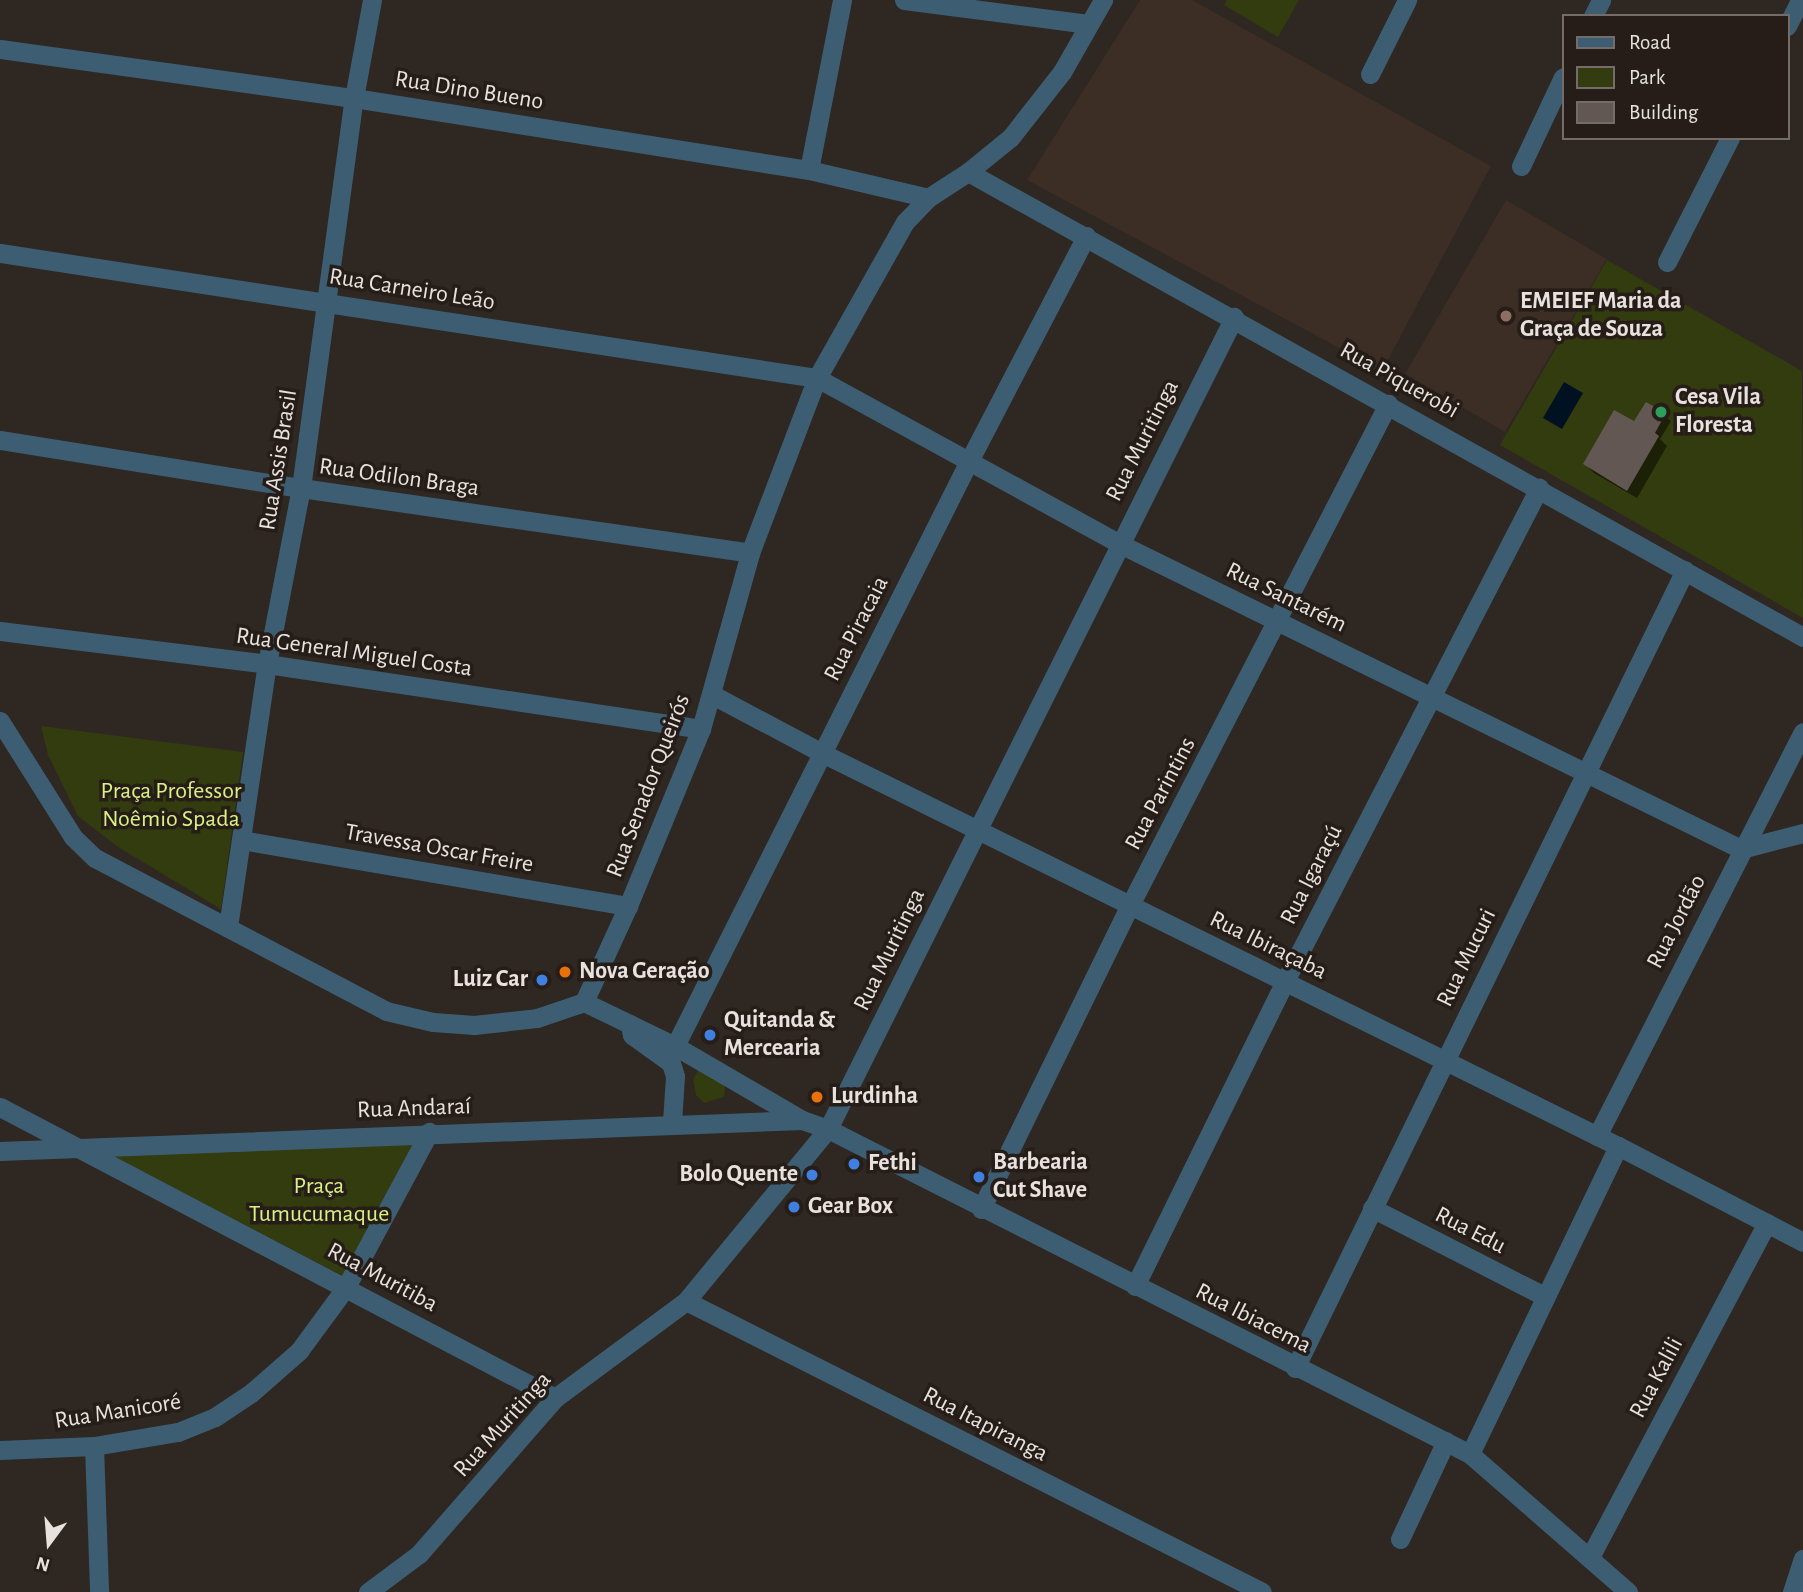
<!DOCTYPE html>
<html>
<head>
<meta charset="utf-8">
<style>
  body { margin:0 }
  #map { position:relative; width:1803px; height:1592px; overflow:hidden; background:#2f2722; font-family:"Alegreya Sans",sans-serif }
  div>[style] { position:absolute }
  .built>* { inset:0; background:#3c2d25 }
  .green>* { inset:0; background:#333c0e }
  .water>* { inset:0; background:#001222 }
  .shadow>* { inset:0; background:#0007 }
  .building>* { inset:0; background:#625752 }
  .minor>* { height:19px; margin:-9.5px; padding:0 9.5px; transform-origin:9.5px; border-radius:9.5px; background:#3d5e72 }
  .tertiary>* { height:19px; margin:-9.5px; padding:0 9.5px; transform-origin:9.5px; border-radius:9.5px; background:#3d5e72 }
  .dots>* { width:19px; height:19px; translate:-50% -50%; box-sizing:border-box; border:4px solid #261d18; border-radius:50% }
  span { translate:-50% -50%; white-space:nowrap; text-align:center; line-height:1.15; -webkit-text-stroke:7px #261d18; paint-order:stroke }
  .street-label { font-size:24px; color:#e8e2df }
  .poi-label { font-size:24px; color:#e8e2df; font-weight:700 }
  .left { translate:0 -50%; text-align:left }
  .right { translate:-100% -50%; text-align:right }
  .park-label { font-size:24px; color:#d9f280 }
  .legend { position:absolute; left:1562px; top:14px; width:228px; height:126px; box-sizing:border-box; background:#261d18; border:2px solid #746c68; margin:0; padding:9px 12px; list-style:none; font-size:21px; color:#e8e2df }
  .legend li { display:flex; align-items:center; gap:14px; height:35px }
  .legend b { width:35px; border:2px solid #746c68 }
  .north { position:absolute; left:14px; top:1508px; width:70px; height:70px; -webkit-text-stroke:5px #261d18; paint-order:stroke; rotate:196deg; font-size:19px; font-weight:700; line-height:28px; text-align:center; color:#e8e2df }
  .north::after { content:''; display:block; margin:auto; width:24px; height:32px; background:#e8e2df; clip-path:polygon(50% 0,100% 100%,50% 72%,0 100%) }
</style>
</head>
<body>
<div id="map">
  <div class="built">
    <div style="clip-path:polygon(1140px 0,1192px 0,1491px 166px,1382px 371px,1027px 180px)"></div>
    <div style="clip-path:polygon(1506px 200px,1607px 259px,1505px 432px,1405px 374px)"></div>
  </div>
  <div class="green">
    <div style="clip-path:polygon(1227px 0,1299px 0,1278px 37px,1224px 5px)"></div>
    <div style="clip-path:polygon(1607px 260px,1802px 371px,1803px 618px,1500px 445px)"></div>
    <div style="clip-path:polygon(41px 726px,243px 752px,221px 909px,118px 847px,78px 816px,48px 755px)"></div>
    <div style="clip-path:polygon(709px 1070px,725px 1085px,724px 1097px,704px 1103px,696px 1095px,693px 1079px,698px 1071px)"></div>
    <div style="clip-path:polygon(413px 1143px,343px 1276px,101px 1150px)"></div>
  </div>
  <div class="water">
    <div style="clip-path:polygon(1564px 382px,1583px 393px,1562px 429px,1543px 418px)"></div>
  </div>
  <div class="shadow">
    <div style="clip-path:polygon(1646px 404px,1671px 421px,1660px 439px,1667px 446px,1637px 498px,1594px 473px,1585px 464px,1641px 428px)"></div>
  </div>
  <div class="building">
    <div style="clip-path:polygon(1646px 402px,1666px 413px,1655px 433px,1659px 436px,1627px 491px,1583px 464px,1614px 410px,1634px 421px)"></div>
  </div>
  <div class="minor">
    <div style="left:904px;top:0;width:186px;rotate:7.4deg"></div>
    <div style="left:1593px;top:16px;width:18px;rotate:-63deg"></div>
    <div style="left:1787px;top:26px;width:29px;rotate:-63deg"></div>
    <div style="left:0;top:49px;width:357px;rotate:7.9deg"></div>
    <div style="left:354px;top:98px;width:461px;rotate:9deg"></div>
    <div style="left:809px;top:170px;width:122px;rotate:13.2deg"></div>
    <div style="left:1370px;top:74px;width:83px;rotate:-63.4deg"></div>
    <div style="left:1521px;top:166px;width:98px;rotate:-64.7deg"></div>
    <div style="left:809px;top:170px;width:173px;rotate:-79deg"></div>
    <div style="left:968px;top:172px;width:956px;rotate:29.11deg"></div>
    <div style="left:1667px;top:262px;width:139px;rotate:-63.1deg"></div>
    <div style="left:817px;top:378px;width:343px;rotate:28.7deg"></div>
    <div style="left:1118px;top:543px;width:694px;rotate:26.16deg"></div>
    <div style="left:1741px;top:849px;width:64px;rotate:-14.5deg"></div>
    <div style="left:0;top:440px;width:305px;rotate:9.1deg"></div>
    <div style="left:301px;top:488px;width:454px;rotate:8.2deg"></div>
    <div style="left:0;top:631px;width:269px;rotate:7deg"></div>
    <div style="left:267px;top:664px;width:439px;rotate:8.5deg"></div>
    <div style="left:711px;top:694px;width:126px;rotate:28deg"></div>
    <div style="left:822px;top:753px;width:888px;rotate:26.28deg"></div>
    <div style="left:1618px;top:1146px;width:208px;rotate:27.4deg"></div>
    <div style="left:241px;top:840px;width:393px;rotate:9.7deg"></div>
    <div style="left:228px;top:927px;width:266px;rotate:-81.6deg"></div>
    <div style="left:267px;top:664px;width:179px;rotate:-79.1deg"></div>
    <div style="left:301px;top:488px;width:394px;rotate:-82.3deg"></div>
    <div style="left:354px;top:98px;width:100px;rotate:-79.6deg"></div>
    <div style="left:584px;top:1002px;width:101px;rotate:25.8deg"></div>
    <div style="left:675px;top:1046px;width:147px;rotate:30.2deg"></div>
    <div style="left:675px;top:1046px;width:652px;rotate:-63.32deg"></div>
    <div style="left:968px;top:463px;width:256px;rotate:-62.5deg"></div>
    <div style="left:0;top:1107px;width:627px;rotate:27.67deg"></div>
    <div style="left:1597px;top:1136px;width:453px;rotate:-63deg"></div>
    <div style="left:1372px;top:1208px;width:195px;rotate:27.1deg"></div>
    <div style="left:981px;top:1209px;width:336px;rotate:-63.9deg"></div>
    <div style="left:1129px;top:907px;width:566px;rotate:-62.76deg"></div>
    <div style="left:1135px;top:1286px;width:340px;rotate:-63.8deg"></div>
    <div style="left:1285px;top:981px;width:555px;rotate:-62.74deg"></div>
    <div style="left:686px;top:1301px;width:645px;rotate:26.8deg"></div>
    <div style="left:1295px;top:1368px;width:888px;rotate:-63.95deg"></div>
    <div style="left:94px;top:1446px;width:146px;rotate:88deg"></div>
    <div style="left:0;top:1450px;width:94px;rotate:-2.4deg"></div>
    <div style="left:94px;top:1446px;width:85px;rotate:-9.5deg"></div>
    <div style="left:178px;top:1432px;width:40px;rotate:-22deg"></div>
    <div style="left:215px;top:1417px;width:43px;rotate:-33.7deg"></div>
    <div style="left:251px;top:1393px;width:64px;rotate:-41.2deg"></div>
    <div style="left:299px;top:1351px;width:79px;rotate:-53.7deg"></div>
    <div style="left:346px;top:1287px;width:176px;rotate:-61.8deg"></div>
    <div style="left:1470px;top:1454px;width:342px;rotate:-64.3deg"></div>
    <div style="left:1400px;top:1539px;width:108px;rotate:-64.9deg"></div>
    <div style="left:1590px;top:1557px;width:378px;rotate:-62.1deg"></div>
    <div style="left:368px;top:1592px;width:64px;rotate:-36.7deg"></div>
    <div style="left:419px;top:1554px;width:207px;rotate:-48.9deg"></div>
    <div style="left:555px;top:1398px;width:163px;rotate:-36.5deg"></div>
    <div style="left:686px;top:1301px;width:223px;rotate:-50.5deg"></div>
    <div style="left:828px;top:1129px;width:908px;rotate:-63.43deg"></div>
    <div style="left:1792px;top:1592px;width:35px;rotate:-72deg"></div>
  </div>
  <div class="tertiary">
    <div style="left:0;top:253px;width:827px;rotate:8.7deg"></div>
    <div style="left:0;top:721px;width:137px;rotate:57.8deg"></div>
    <div style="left:73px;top:837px;width:30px;rotate:44deg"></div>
    <div style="left:95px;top:858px;width:329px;rotate:27.7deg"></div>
    <div style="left:386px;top:1011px;width:48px;rotate:13.2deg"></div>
    <div style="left:433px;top:1022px;width:41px;rotate:4.2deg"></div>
    <div style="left:474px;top:1025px;width:63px;rotate:-6.3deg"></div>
    <div style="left:537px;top:1018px;width:50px;rotate:-18.8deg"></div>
    <div style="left:584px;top:1002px;width:106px;rotate:-65.4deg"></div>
    <div style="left:628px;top:906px;width:191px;rotate:-67.6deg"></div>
    <div style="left:701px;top:729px;width:183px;rotate:-74.4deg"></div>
    <div style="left:750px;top:553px;width:187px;rotate:-69.1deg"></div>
    <div style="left:817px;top:378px;width:179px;rotate:-60.6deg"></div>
    <div style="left:905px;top:222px;width:33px;rotate:-46deg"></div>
    <div style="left:928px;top:198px;width:48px;rotate:-33deg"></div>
    <div style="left:968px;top:172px;width:55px;rotate:-39.1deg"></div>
    <div style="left:1011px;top:137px;width:83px;rotate:-51.9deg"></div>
    <div style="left:1062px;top:72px;width:83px;rotate:-60.3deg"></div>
    <div style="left:630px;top:1024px;width:11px;rotate:80deg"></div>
    <div style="left:632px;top:1035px;width:48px;rotate:35.7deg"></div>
    <div style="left:671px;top:1063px;width:14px;rotate:73deg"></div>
    <div style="left:675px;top:1076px;width:47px;rotate:93.7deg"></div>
    <div style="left:0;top:1151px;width:803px;rotate:-2.21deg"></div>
    <div style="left:802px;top:1120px;width:28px;rotate:19deg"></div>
    <div style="left:828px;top:1129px;width:720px;rotate:26.85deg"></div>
    <div style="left:1470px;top:1454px;width:210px;rotate:41.1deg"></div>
  </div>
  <div class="dots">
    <div style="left:1506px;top:316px;background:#8d6e63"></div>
    <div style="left:1661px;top:412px;background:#2e9e5b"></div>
    <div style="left:565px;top:972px;background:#e8710a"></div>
    <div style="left:542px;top:980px;background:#3f7fe0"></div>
    <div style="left:710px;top:1035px;background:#3f7fe0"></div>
    <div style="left:817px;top:1097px;background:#e8710a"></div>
    <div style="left:854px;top:1164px;background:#3f7fe0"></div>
    <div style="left:812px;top:1175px;background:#3f7fe0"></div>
    <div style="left:979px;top:1177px;background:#3f7fe0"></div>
    <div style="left:794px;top:1207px;background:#3f7fe0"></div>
  </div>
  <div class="street-label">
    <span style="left:469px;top:91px;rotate:9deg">Rua Dino Bueno</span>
    <span style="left:412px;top:290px;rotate:9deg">Rua Carneiro Leão</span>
    <span style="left:1399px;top:381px;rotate:29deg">Rua Piquerobi</span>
    <span style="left:1143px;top:441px;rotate:-63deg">Rua Muritinga</span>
    <span style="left:279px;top:460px;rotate:-81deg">Rua Assis Brasil</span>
    <span style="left:399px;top:478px;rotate:8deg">Rua Odilon Braga</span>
    <span style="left:1286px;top:598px;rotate:26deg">Rua Santarém</span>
    <span style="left:857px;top:629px;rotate:-63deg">Rua Piracaia</span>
    <span style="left:354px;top:653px;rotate:8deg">Rua General Miguel Costa</span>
    <span style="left:649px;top:786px;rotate:-69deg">Rua Senador Queirós</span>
    <span style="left:1161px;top:794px;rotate:-62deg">Rua Parintins</span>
    <span style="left:439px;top:849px;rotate:10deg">Travessa Oscar Freire</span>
    <span style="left:1312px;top:875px;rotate:-63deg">Rua Igaraçú</span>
    <span style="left:1677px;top:922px;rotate:-63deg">Rua Jordão</span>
    <span style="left:1268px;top:946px;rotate:26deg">Rua Ibiraçaba</span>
    <span style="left:890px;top:950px;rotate:-64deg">Rua Muritinga</span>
    <span style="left:1467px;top:958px;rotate:-64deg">Rua Mucuri</span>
    <span style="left:414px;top:1109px;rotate:-2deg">Rua Andaraí</span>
    <span style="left:1470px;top:1231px;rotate:27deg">Rua Edu</span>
    <span style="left:382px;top:1278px;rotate:28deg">Rua Muritiba</span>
    <span style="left:1253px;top:1319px;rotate:27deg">Rua Ibiacema</span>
    <span style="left:1657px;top:1378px;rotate:-62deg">Rua Kalili</span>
    <span style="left:118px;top:1412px;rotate:-9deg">Rua Manicoré</span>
    <span style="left:503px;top:1425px;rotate:-48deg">Rua Muritinga</span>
    <span style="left:985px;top:1425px;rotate:27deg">Rua Itapiranga</span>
  </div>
  <div class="poi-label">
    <span class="left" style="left:1520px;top:316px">EMEIEF Maria da<br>Graça de Souza</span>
    <span class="left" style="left:1675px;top:412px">Cesa Vila<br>Floresta</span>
    <span class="left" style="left:579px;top:972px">Nova Geração</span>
    <span class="right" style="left:528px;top:980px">Luiz Car</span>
    <span class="left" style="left:724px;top:1035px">Quitanda &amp;<br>Mercearia</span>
    <span class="left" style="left:831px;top:1097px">Lurdinha</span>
    <span class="left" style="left:993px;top:1177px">Barbearia<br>Cut Shave</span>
    <span class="left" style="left:868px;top:1164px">Fethi</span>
    <span class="right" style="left:798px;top:1175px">Bolo Quente</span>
    <span class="left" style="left:808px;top:1207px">Gear Box</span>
  </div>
  <div class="park-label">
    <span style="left:171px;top:806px">Praça Professor<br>Noêmio Spada</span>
    <span style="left:319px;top:1201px">Praça<br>Tumucumaque</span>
  </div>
  <ul class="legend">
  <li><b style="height:9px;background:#3d5e72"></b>Road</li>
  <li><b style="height:19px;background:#333c0e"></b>Park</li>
  <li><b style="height:19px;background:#625752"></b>Building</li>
  </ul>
  <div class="north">N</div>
</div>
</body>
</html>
